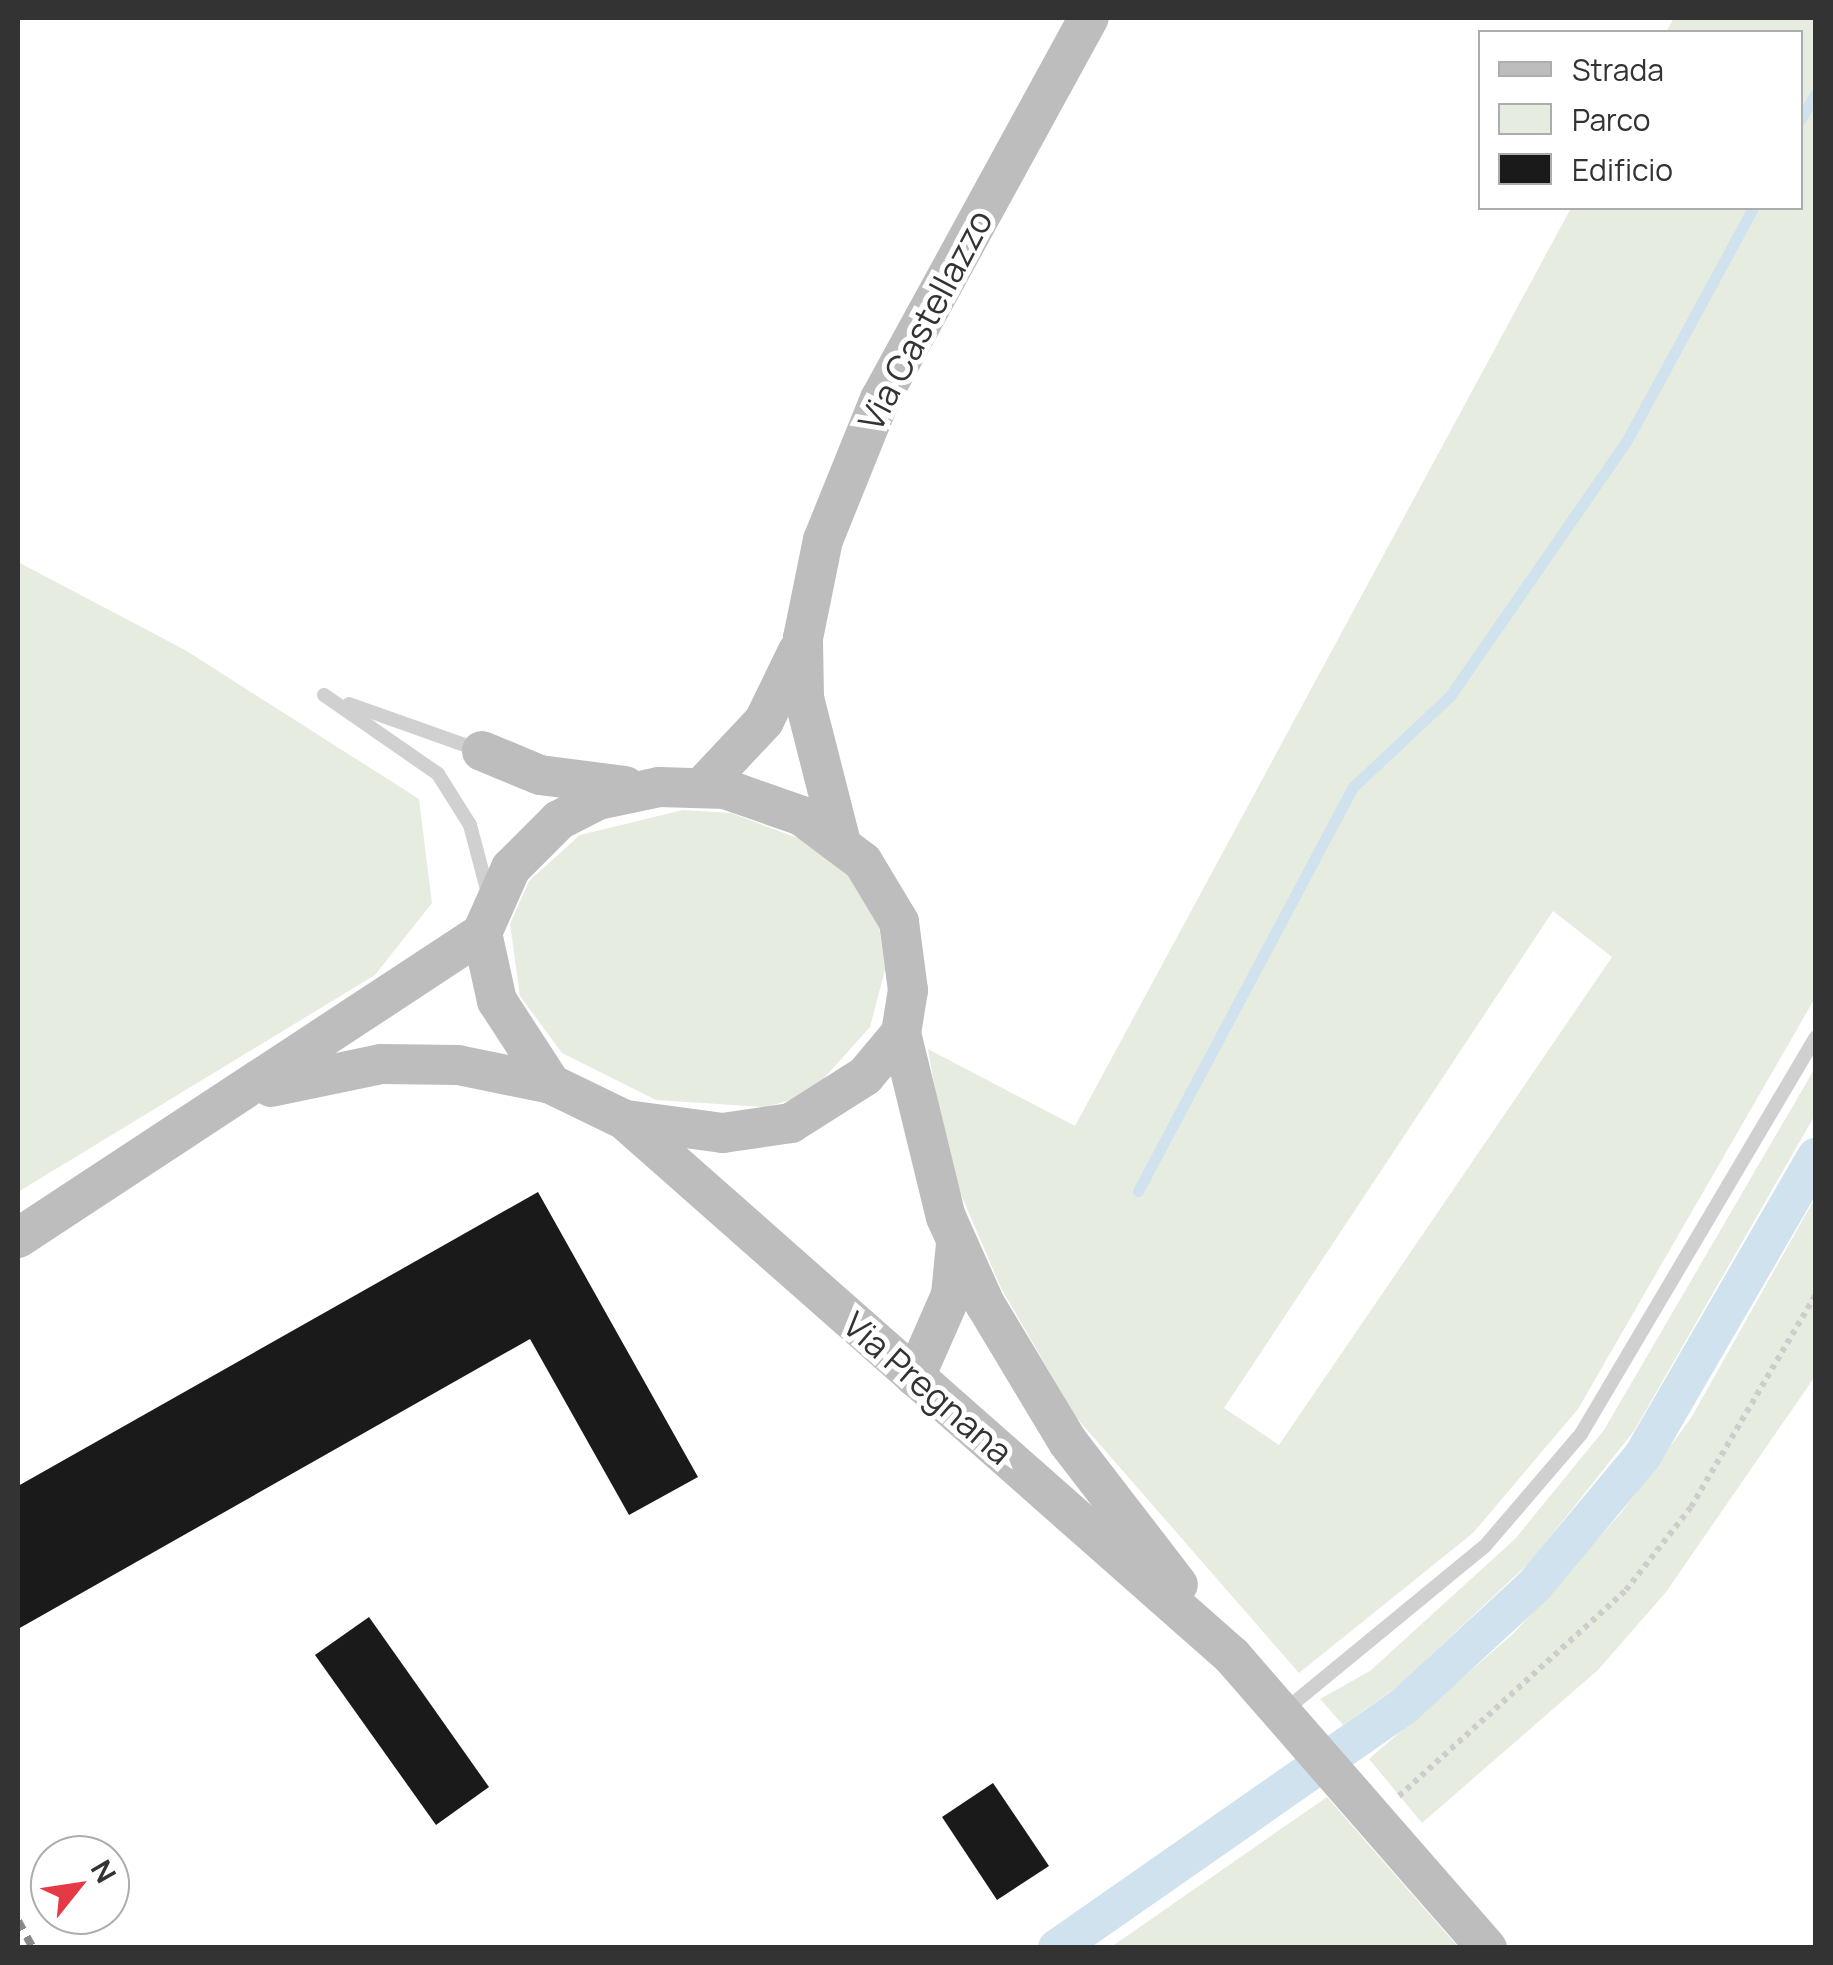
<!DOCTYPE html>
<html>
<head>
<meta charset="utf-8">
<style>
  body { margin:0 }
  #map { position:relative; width:1833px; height:1965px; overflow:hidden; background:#fff; font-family:Manrope,sans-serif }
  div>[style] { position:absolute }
  .green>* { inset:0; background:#e6ecdf }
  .stream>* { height:11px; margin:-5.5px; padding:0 5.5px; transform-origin:5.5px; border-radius:5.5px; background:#cfe2ee }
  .canal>* { height:38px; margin:-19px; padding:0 19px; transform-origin:19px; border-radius:19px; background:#cfe2ee }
  .building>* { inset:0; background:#1a1a1a }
  .path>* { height:6px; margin-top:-3px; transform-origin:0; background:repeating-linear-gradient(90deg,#cdcdcd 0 5px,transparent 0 10px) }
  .lane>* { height:14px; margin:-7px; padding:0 7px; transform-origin:7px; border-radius:7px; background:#d0d0d0 }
  .secondary>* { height:40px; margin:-20px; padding:0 20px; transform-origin:20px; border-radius:20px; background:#bdbdbd }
  .rail>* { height:8px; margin-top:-4px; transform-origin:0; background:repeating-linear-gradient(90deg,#888 0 10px,transparent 0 18px) }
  span { translate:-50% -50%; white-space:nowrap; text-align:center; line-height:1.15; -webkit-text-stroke:10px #fff; paint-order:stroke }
  .street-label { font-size:35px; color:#333 }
  .frame { position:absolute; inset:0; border:20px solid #333; pointer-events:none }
  .legend { position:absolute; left:1478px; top:30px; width:325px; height:180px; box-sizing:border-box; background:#fff; border:2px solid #adadad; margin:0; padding:12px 18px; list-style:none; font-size:30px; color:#333 }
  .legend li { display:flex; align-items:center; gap:20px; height:50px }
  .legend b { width:50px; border:2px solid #adadad }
  .north { position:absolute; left:30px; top:1835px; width:100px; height:100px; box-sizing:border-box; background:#fff; border:2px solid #adadad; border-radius:50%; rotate:60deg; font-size:28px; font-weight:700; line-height:40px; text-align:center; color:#333 }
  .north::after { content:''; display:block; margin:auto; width:35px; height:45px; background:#e63946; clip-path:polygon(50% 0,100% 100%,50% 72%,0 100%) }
</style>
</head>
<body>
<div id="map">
  <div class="green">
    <div style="clip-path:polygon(evenodd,1674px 18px,1815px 18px,1815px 998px,1578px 1409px,1473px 1533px,1299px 1673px,1075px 1416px,1001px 1288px,948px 1164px,928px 1049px,1075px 1126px,1571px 208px,1800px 208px,1800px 32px,1666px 32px,1674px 18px,1553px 911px,1612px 957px,1279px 1445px,1224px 1408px,1553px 911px)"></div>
    <div style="clip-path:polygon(18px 562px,185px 650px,419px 799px,432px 903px,375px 975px,18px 1192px)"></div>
    <div style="clip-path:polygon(683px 810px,731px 813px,803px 840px,849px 877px,879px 927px,885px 970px,870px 1027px,809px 1095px,765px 1107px,656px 1100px,562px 1053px,520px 996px,510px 924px,529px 881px,580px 835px)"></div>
    <div style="clip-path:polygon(1815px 1068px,1815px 1115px,1634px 1431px,1531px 1561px,1397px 1687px,1343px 1725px,1320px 1699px,1370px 1671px,1515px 1539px,1604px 1430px)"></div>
    <div style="clip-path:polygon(1815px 1198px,1816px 1374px,1807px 1388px,1666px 1592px,1598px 1670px,1422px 1823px,1369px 1759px,1514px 1633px,1621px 1513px,1691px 1418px)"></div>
    <div style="clip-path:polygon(1327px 1797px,1458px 1947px,1111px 1947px)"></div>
  </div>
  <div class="stream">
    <div style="left:1800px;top:120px;width:31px;rotate:-59deg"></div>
    <div style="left:1138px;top:1191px;width:458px;rotate:-62deg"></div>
    <div style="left:1353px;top:787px;width:133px;rotate:-43.2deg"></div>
    <div style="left:1450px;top:696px;width:309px;rotate:-55.3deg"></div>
    <div style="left:1626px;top:442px;width:266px;rotate:-61.5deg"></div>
  </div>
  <div class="canal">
    <div style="left:1057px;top:1948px;width:424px;rotate:-34.9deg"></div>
    <div style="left:1405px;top:1705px;width:176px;rotate:-42.7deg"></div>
    <div style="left:1534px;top:1586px;width:170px;rotate:-50.2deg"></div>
    <div style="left:1643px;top:1455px;width:345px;rotate:-59.9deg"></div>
  </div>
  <div class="building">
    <div style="clip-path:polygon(538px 1192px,698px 1477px,629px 1515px,530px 1339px,18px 1629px,18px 1486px)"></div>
    <div style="clip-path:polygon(369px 1617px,489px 1787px,436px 1825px,315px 1655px)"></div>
    <div style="clip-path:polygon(993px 1783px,1049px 1866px,997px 1900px,942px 1817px)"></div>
  </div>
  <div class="path">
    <div style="left:1399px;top:1796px;width:307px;rotate:-42.2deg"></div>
    <div style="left:1626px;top:1590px;width:105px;rotate:-51.9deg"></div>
    <div style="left:1691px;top:1507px;width:247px;rotate:-59.6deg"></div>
  </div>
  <div class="lane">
    <div style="left:324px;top:695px;width:139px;rotate:34.7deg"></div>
    <div style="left:438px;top:774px;width:60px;rotate:57.9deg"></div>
    <div style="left:470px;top:825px;width:70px;rotate:75.2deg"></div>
    <div style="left:349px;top:704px;width:138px;rotate:19.5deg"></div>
    <div style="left:1284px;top:1711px;width:260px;rotate:-39.4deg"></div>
    <div style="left:1485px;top:1546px;width:148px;rotate:-49.4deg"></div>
    <div style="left:1581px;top:1434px;width:461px;rotate:-59.4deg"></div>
  </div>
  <div class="secondary">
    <div style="left:482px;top:751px;width:63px;rotate:22.5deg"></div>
    <div style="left:540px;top:775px;width:86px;rotate:7.4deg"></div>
    <div style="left:703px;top:786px;width:89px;rotate:-46.8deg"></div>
    <div style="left:764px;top:721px;width:78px;rotate:-64.1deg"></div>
    <div style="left:659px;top:787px;width:66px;rotate:1.7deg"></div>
    <div style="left:725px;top:789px;width:82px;rotate:19.3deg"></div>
    <div style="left:802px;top:816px;width:76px;rotate:37deg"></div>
    <div style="left:863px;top:862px;width:70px;rotate:59deg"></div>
    <div style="left:899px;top:922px;width:69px;rotate:82.5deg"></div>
    <div style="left:908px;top:990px;width:44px;rotate:99.2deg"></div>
    <div style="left:901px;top:1033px;width:56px;rotate:129.9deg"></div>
    <div style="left:865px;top:1076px;width:88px;rotate:147.6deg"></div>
    <div style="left:791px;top:1123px;width:69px;rotate:171.6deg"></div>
    <div style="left:723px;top:1133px;width:99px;rotate:-172.4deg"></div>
    <div style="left:625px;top:1120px;width:82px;rotate:-154.1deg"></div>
    <div style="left:551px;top:1084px;width:99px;rotate:-123deg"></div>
    <div style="left:497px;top:1001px;width:70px;rotate:-102.4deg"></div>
    <div style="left:482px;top:933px;width:71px;rotate:-66deg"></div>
    <div style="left:511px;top:868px;width:68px;rotate:-45deg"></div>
    <div style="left:559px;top:820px;width:44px;rotate:-27.1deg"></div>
    <div style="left:598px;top:800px;width:62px;rotate:-12deg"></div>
    <div style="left:841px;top:843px;width:150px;rotate:-104.3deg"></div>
    <div style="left:804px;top:698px;width:60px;rotate:-91deg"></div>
    <div style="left:803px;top:638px;width:100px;rotate:-78.5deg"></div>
    <div style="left:823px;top:540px;width:152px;rotate:-68deg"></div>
    <div style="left:880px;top:399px;width:435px;rotate:-61.3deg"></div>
    <div style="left:901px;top:1033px;width:189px;rotate:76.3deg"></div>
    <div style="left:946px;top:1217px;width:95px;rotate:65.9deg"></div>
    <div style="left:985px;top:1304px;width:161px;rotate:59deg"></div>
    <div style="left:1068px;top:1442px;width:180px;rotate:52.4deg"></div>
    <div style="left:271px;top:1087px;width:112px;rotate:-11.8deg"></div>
    <div style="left:381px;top:1064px;width:77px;rotate:0.7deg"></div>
    <div style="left:458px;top:1065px;width:95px;rotate:11.5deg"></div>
    <div style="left:628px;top:1123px;width:806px;rotate:41.43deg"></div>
    <div style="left:1232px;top:1656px;width:388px;rotate:48.9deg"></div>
    <div style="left:18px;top:1238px;width:555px;rotate:-33.32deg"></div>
    <div style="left:915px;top:1377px;width:90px;rotate:-66.3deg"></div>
    <div style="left:951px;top:1295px;width:51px;rotate:-84.4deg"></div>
  </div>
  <div class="rail">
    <div style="left:18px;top:1921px;width:31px;rotate:61deg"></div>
  </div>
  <div class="street-label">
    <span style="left:925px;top:320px;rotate:-62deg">Via Castellazzo</span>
    <span style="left:928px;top:1388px;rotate:41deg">Via Pregnana</span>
  </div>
  <div class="frame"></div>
  <ul class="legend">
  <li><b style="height:12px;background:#bdbdbd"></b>Strada</li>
  <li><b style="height:28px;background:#e6ecdf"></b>Parco</li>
  <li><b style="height:28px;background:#1a1a1a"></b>Edificio</li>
  </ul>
  <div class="north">N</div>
</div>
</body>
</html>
